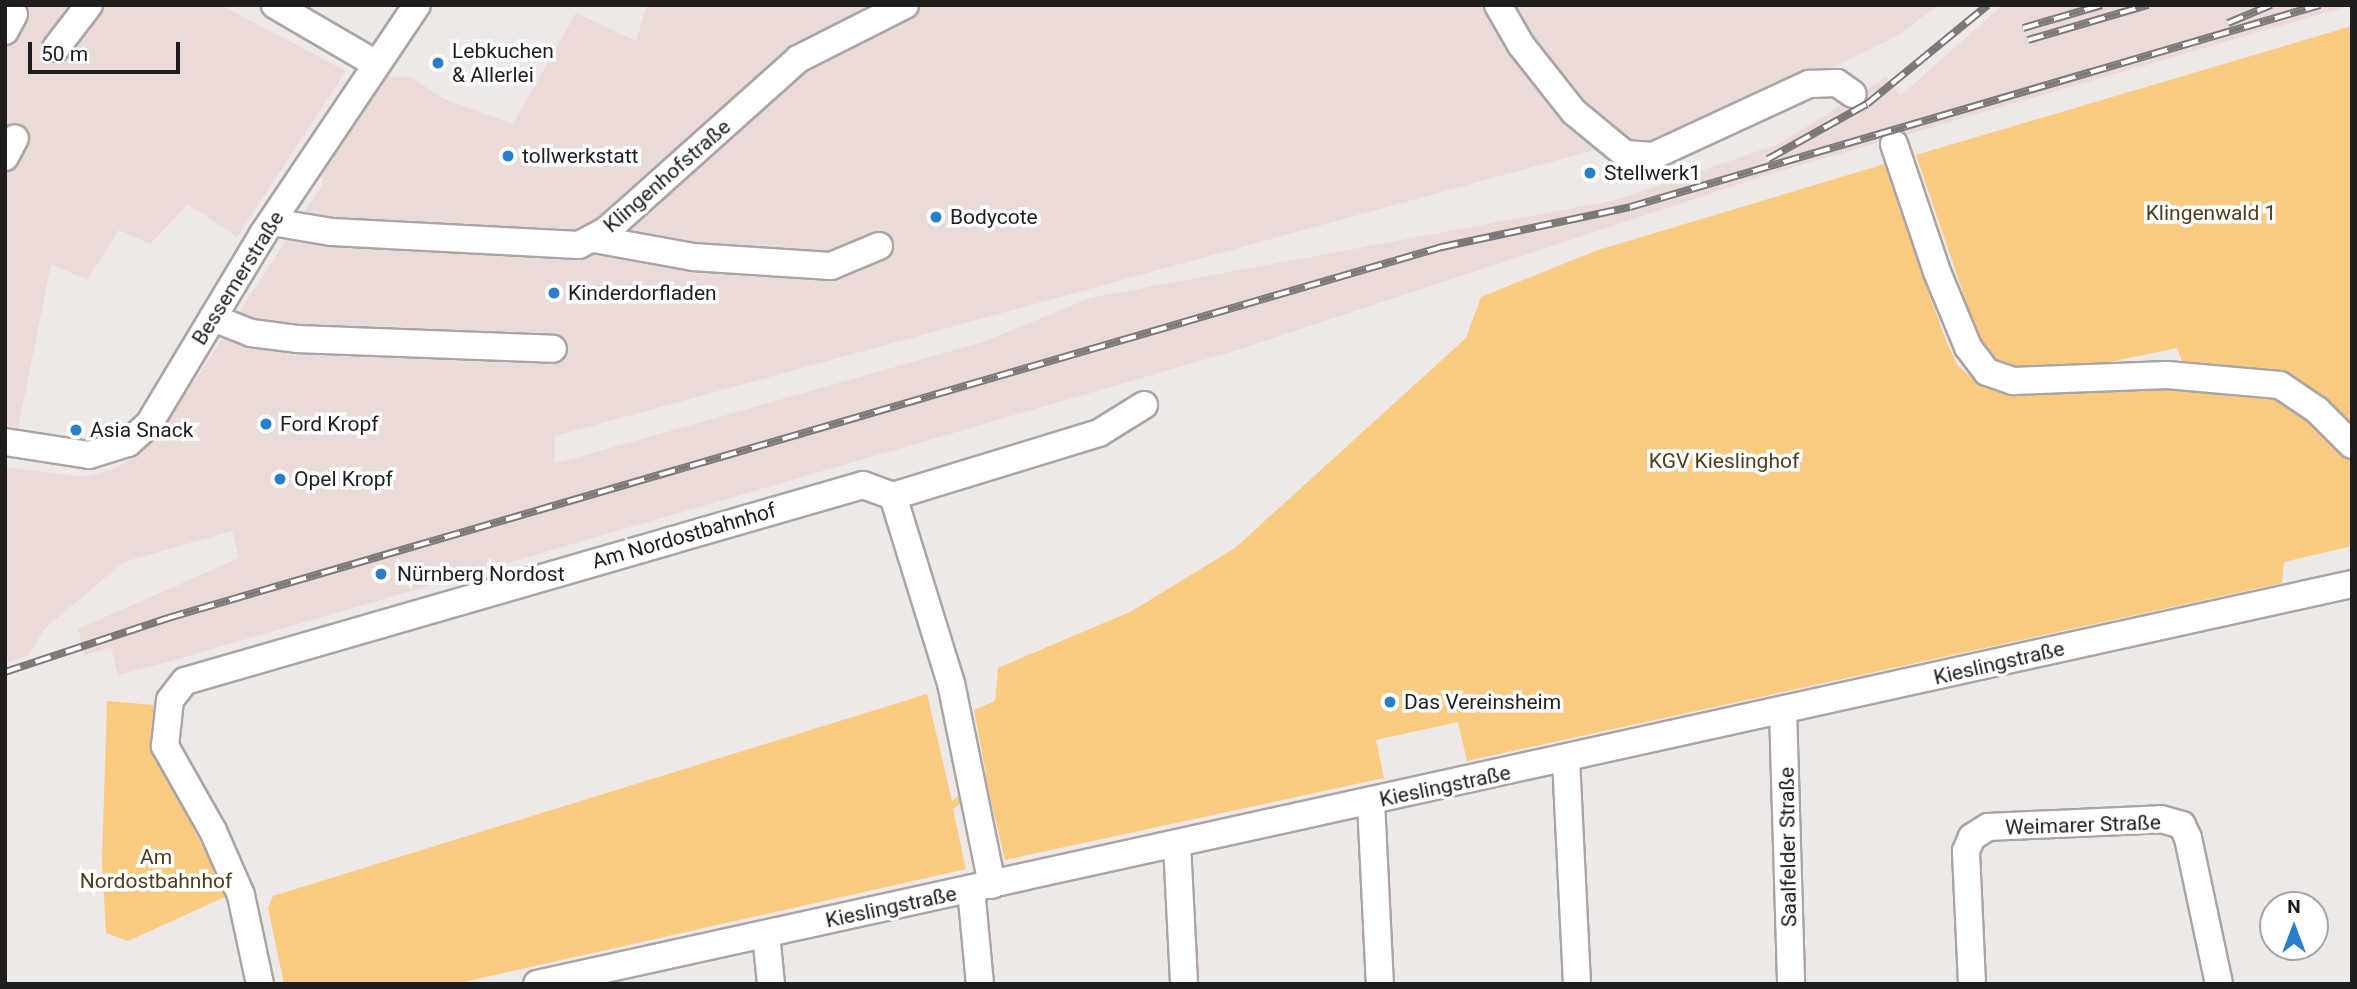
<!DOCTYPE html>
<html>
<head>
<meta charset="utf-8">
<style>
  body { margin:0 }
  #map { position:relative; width:2357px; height:989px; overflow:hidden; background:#eee8e7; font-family:Roboto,sans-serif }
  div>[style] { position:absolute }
  .built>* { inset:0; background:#eadbd9 }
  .green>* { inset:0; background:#f8cb81 }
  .roads { filter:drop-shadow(2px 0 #aba4a4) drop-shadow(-2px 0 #aba4a4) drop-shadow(0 2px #aba4a4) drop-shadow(0 -2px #aba4a4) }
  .minor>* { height:26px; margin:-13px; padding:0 13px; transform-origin:13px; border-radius:13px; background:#fff }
  .rail>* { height:8px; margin-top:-4px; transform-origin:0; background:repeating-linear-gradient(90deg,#fff 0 16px,#7d7978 0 32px); box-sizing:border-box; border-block:2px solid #7d7978 }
  .dots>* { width:19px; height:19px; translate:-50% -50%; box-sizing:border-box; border:4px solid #fff; border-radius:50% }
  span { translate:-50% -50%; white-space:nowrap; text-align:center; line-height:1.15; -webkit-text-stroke:7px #fff; paint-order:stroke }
  .poi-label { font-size:21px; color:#201e1d }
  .left { translate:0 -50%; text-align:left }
  .street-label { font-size:21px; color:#201e1d }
  .park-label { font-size:21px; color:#503d1b }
  .frame { position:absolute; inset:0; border:7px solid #201e1d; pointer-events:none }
  .north { position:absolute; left:2259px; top:891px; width:70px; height:70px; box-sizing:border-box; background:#fff; border:2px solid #a6a5a5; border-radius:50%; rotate:0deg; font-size:19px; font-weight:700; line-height:28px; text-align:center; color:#201e1d }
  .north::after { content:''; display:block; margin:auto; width:24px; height:32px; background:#297ecc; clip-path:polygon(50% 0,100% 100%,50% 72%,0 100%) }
  .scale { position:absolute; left:28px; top:42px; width:152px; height:32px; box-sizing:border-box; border:4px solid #201e1d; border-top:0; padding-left:9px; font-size:21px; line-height:24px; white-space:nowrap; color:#201e1d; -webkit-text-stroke:5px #fff; paint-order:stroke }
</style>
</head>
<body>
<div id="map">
  <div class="built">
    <div style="clip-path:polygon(5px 5px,221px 5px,346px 71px,237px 237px,188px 204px,150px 244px,119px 230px,87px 280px,51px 264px,18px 428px,5px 424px)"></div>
    <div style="clip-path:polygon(647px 5px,1938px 5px,1899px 35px,1639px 163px,1598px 149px,555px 436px,554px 464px,983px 342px,1090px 298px,1616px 200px,1779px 144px,1886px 77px,1900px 96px,2003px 5px,2352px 5px,1767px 175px,1234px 351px,164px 663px,118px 675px,111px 647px,85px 655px,78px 629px,239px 558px,232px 531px,124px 562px,44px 629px,29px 655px,5px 663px,5px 467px,83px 477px,114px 469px,139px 454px,181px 385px,194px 382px,322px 185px,322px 173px,383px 76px,412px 78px,444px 99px,513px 124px,576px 13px,636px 41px)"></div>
  </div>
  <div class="green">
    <div style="clip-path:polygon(2352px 26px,2352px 440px,2318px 403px,2185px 368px,2177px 348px,2047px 375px,1997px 364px,1982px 348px,1916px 155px)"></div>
    <div style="clip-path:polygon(1891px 162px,1921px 272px,1947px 343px,1958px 366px,1978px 383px,2004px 390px,2164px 384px,2264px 390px,2315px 415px,2352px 454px,2352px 546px,2284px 562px,2282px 583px,1467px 761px,1458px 722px,1376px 740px,1384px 778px,1005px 860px,987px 784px,953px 809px,966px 869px,455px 984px,284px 984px,268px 908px,273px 896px,927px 694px,952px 801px,986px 774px,974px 710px,995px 701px,998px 668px,1132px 611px,1235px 548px,1466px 338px,1481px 297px,1595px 251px)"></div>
    <div style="clip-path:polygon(107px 701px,154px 705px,150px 741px,227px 896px,128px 941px,106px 933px,102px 860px)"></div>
  </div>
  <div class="roads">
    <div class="minor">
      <div style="left:275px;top:5px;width:117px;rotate:30.3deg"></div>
      <div style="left:1498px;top:5px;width:46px;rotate:60.1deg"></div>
      <div style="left:1521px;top:45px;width:85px;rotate:51.7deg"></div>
      <div style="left:1574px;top:112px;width:66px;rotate:39.5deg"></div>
      <div style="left:1625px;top:154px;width:28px;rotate:4deg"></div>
      <div style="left:1653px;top:156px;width:172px;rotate:-24.8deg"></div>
      <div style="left:1809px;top:84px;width:28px;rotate:-2deg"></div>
      <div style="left:1837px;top:83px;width:19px;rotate:35deg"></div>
      <div style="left:5px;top:31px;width:19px;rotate:-62deg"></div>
      <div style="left:56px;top:48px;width:54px;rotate:-52.5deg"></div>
      <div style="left:1894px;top:144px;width:135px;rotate:71.4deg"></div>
      <div style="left:1937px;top:272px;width:81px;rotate:67.5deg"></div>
      <div style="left:1968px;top:347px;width:31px;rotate:53deg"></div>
      <div style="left:1987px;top:372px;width:28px;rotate:19deg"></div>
      <div style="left:2013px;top:381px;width:154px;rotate:-2.2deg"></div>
      <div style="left:2167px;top:375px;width:113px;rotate:5.1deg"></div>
      <div style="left:2280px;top:385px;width:45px;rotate:34deg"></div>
      <div style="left:2317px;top:410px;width:49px;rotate:45deg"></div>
      <div style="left:5px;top:157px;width:21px;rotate:-62deg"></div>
      <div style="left:272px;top:222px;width:61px;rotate:9.5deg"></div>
      <div style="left:332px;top:232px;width:247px;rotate:3deg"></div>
      <div style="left:579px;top:245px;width:32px;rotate:-28deg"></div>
      <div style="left:607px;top:230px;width:256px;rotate:-41.8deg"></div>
      <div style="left:798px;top:59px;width:120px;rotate:-26.8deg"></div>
      <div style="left:594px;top:239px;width:101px;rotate:10.3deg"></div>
      <div style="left:693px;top:257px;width:138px;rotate:3.7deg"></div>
      <div style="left:831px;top:266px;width:52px;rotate:-22.6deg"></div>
      <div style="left:213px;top:318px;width:41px;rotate:21.5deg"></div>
      <div style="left:251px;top:333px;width:46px;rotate:7.4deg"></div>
      <div style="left:297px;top:339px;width:256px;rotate:2.2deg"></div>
      <div style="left:5px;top:442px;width:85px;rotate:8.8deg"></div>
      <div style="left:89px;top:455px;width:41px;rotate:-17.1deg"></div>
      <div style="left:128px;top:443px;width:28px;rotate:-42deg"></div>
      <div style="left:149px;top:424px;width:222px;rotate:-59deg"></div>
      <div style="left:263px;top:234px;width:276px;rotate:-56.1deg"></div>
      <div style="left:893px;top:496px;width:215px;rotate:-17deg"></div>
      <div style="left:1099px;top:433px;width:53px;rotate:-31.9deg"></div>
      <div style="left:1783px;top:710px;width:274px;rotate:88.3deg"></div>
      <div style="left:1566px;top:759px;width:225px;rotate:87.2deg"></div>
      <div style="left:1371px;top:802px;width:182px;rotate:87.2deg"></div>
      <div style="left:1177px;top:844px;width:140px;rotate:87.1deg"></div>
      <div style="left:971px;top:889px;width:95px;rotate:84.6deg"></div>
      <div style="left:766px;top:934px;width:50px;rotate:84.3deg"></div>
      <div style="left:260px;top:984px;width:91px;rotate:-102.1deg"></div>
      <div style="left:241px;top:895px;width:70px;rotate:-113.6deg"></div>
      <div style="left:213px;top:831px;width:98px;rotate:-119.5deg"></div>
      <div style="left:165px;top:746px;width:46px;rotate:-83.8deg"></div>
      <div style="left:170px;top:700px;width:24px;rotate:-52deg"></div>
      <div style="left:185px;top:681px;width:706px;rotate:-16.12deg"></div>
      <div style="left:863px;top:485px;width:32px;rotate:20deg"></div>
      <div style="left:893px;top:496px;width:196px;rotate:72.8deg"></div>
      <div style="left:951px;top:683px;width:206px;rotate:78.5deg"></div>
      <div style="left:537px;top:984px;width:1859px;rotate:-12.43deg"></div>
      <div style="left:1972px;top:984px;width:133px;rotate:-92.6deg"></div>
      <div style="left:1966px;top:851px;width:15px;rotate:-67deg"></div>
      <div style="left:1972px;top:837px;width:19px;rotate:-32deg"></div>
      <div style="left:1988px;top:827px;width:173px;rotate:-2.6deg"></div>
      <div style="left:2161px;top:819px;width:22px;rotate:16deg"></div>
      <div style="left:2182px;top:825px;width:14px;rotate:65deg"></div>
      <div style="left:2188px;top:838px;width:149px;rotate:78deg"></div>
    </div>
  </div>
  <div class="rail">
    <div style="left:2228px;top:23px;width:47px;rotate:-22.7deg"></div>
    <div style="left:2023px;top:28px;width:82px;rotate:-16.2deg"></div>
    <div style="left:2028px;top:40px;width:125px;rotate:-16.3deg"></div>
    <div style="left:1768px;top:159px;width:113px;rotate:-29.1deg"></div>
    <div style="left:1867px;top:104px;width:156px;rotate:-39.3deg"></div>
    <div style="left:5px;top:672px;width:172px;rotate:-18.3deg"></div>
    <div style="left:168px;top:618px;width:1327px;rotate:-16.24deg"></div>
    <div style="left:1442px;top:247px;width:192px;rotate:-12deg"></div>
    <div style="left:1630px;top:207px;width:719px;rotate:-16.32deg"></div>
  </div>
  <div class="dots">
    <div style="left:438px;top:63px;background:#297ecc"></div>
    <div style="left:508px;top:156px;background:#297ecc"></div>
    <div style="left:1590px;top:173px;background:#297ecc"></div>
    <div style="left:936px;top:217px;background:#297ecc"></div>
    <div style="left:554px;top:293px;background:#297ecc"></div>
    <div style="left:266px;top:424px;background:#297ecc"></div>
    <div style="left:76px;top:430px;background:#297ecc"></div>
    <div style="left:280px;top:479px;background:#297ecc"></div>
    <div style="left:381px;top:574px;background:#297ecc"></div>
    <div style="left:1390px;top:702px;background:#297ecc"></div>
  </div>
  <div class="poi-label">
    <span class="left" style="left:452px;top:63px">Lebkuchen<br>&amp; Allerlei</span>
    <span class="left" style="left:522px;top:156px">tollwerkstatt</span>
    <span class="left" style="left:1604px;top:173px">Stellwerk1</span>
    <span class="left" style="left:950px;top:217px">Bodycote</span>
    <span class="left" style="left:568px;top:293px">Kinderdorfladen</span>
    <span class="left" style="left:280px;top:424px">Ford Kropf</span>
    <span class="left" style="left:90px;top:430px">Asia Snack</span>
    <span class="left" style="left:294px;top:479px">Opel Kropf</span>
    <span class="left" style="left:397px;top:574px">Nürnberg Nordost</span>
    <span class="left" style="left:1404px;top:702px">Das Vereinsheim</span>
  </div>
  <div class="street-label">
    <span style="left:667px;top:176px;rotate:-41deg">Klingenhofstraße</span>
    <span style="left:238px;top:278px;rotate:-58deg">Bessemerstraße</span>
    <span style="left:684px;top:536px;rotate:-16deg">Am Nordostbahnhof</span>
    <span style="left:1999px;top:663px;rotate:-13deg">Kieslingstraße</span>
    <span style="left:1445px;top:786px;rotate:-12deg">Kieslingstraße</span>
    <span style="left:2083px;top:825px;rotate:-2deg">Weimarer Straße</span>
    <span style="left:1788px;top:847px;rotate:-91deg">Saalfelder Straße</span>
    <span style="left:891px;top:907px;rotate:-12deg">Kieslingstraße</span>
  </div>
  <div class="park-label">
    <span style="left:2211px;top:213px">Klingenwald 1</span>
    <span style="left:1724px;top:461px">KGV Kieslinghof</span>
    <span style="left:156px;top:869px">Am<br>Nordostbahnhof</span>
  </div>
  <div class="frame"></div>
  <div class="north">N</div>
  <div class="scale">50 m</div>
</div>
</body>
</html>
